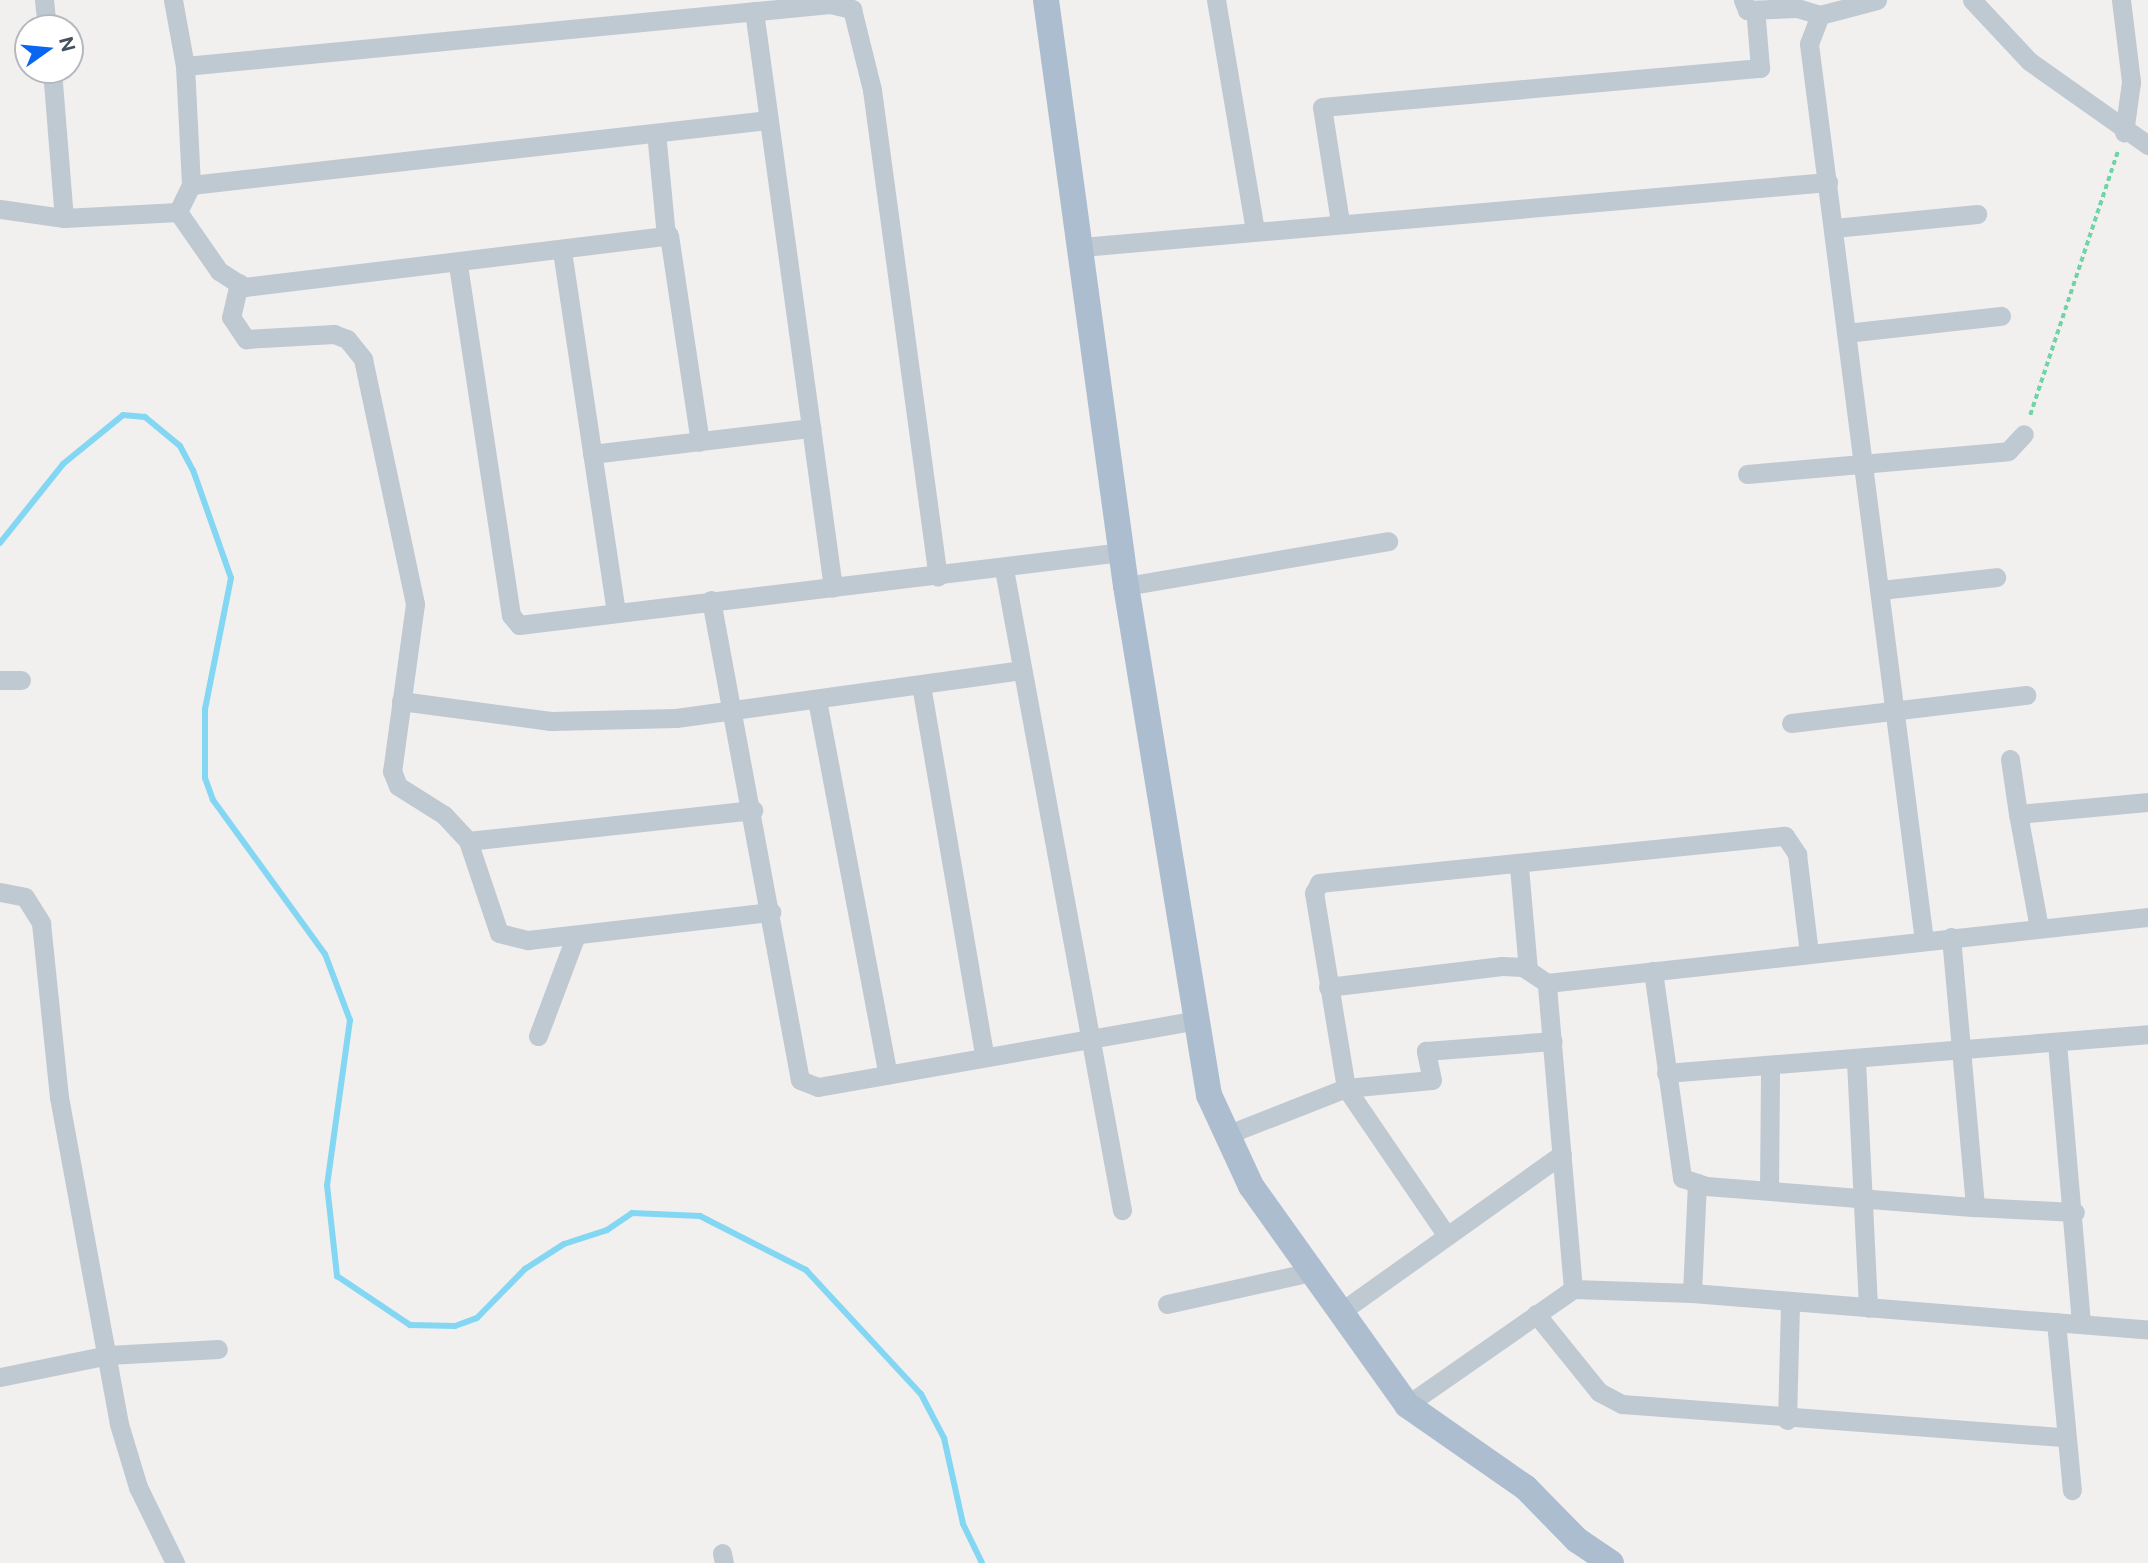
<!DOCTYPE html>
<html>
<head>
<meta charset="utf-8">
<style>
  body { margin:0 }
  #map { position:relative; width:2148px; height:1563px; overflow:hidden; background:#f2efef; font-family:"Public Sans",sans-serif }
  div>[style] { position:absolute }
  .stream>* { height:6px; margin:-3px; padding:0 3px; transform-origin:3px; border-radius:3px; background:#83d7f3 }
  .path>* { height:3.5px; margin-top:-1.75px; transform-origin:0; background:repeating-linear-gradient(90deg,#6fd4a6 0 5px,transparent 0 8.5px) }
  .minor>* { height:19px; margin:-9.5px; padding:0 9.5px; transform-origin:9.5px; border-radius:9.5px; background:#bec9d2 }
  .major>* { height:26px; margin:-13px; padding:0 13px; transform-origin:13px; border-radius:13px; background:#acbdd0 }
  span { translate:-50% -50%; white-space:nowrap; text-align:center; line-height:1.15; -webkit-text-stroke:5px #fff; paint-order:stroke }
  .north { position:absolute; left:14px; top:14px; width:70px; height:70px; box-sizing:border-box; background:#fff; border:2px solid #b5b9bf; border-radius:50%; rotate:75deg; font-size:19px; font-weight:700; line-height:28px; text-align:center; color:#45515e }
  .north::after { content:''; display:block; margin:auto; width:24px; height:32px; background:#0a65f1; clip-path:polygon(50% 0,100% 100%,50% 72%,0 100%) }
</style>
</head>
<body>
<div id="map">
  <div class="stream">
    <div style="left:0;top:543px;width:101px;rotate:-51.4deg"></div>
    <div style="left:63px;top:464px;width:77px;rotate:-39.2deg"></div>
    <div style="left:123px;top:415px;width:22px;rotate:5deg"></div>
    <div style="left:145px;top:417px;width:45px;rotate:39.6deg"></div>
    <div style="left:180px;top:446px;width:27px;rotate:62deg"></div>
    <div style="left:193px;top:470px;width:114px;rotate:70.6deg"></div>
    <div style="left:231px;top:578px;width:134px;rotate:101.2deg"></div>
    <div style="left:205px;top:709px;width:69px;rotate:90deg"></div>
    <div style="left:205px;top:778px;width:23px;rotate:70deg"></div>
    <div style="left:213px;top:800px;width:190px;rotate:54deg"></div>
    <div style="left:325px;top:954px;width:71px;rotate:69.3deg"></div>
    <div style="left:350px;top:1020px;width:167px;rotate:97.9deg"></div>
    <div style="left:327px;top:1185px;width:92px;rotate:83.7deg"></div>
    <div style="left:337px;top:1276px;width:88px;rotate:33.9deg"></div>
    <div style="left:410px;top:1325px;width:45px;rotate:1.3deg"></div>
    <div style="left:455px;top:1326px;width:23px;rotate:-20deg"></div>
    <div style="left:477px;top:1318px;width:69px;rotate:-45.6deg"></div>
    <div style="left:525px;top:1269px;width:46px;rotate:-32.7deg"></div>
    <div style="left:564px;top:1244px;width:45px;rotate:-18deg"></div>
    <div style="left:607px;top:1230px;width:30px;rotate:-34deg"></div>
    <div style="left:632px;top:1213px;width:68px;rotate:2.5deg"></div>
    <div style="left:700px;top:1216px;width:119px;rotate:27deg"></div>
    <div style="left:806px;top:1270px;width:169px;rotate:47.2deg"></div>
    <div style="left:921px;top:1394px;width:50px;rotate:62.4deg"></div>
    <div style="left:944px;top:1438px;width:88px;rotate:77.5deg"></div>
    <div style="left:963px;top:1524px;width:43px;rotate:64deg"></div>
  </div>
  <div class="path">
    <div style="left:2030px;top:415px;width:279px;rotate:-71.6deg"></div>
  </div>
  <div class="minor">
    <div style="left:44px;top:0;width:28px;rotate:84deg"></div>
    <div style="left:173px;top:0;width:67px;rotate:79.7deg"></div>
    <div style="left:185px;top:66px;width:119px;rotate:87.1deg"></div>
    <div style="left:191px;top:185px;width:30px;rotate:116deg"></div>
    <div style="left:178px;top:212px;width:72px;rotate:55.2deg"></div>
    <div style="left:219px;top:271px;width:30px;rotate:33deg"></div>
    <div style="left:244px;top:287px;width:425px;rotate:-6.9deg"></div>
    <div style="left:666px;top:236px;width:103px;rotate:-95.5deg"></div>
    <div style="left:1216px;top:0;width:233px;rotate:80.4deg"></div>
    <div style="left:1743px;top:0;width:11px;rotate:68deg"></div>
    <div style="left:1747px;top:10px;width:50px;rotate:-2.3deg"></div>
    <div style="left:1797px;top:8px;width:24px;rotate:17deg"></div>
    <div style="left:1877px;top:0;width:59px;rotate:165.3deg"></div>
    <div style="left:1820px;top:15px;width:31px;rotate:111deg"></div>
    <div style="left:1809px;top:44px;width:903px;rotate:82.69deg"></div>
    <div style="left:1972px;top:0;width:83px;rotate:46.9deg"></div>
    <div style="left:2029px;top:61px;width:146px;rotate:35.2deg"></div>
    <div style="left:2121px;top:0;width:83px;rotate:83deg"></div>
    <div style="left:2131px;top:82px;width:51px;rotate:97.8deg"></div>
    <div style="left:754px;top:11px;width:582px;rotate:82.2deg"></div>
    <div style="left:185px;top:66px;width:648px;rotate:-5.49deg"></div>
    <div style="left:830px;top:4px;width:23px;rotate:13deg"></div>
    <div style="left:852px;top:9px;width:83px;rotate:76.1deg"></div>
    <div style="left:872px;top:90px;width:491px;rotate:82.3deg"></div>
    <div style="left:52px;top:70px;width:148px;rotate:85.4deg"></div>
    <div style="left:191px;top:185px;width:581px;rotate:-6.43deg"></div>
    <div style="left:0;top:209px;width:65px;rotate:8deg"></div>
    <div style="left:64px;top:218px;width:114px;rotate:-3deg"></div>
    <div style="left:1340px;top:222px;width:116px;rotate:-98.9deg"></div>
    <div style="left:1322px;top:107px;width:440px;rotate:-5.1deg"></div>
    <div style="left:1760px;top:68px;width:49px;rotate:-94.7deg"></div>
    <div style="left:1834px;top:228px;width:144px;rotate:-5.6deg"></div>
    <div style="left:669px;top:235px;width:209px;rotate:81.5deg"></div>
    <div style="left:1082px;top:247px;width:749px;rotate:-4.98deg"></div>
    <div style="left:562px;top:251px;width:364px;rotate:81.5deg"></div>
    <div style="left:458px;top:265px;width:354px;rotate:81.4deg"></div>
    <div style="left:511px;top:615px;width:13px;rotate:51deg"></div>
    <div style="left:519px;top:625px;width:606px;rotate:-6.91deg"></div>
    <div style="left:239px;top:283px;width:35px;rotate:103deg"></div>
    <div style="left:231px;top:317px;width:27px;rotate:56deg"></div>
    <div style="left:246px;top:339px;width:88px;rotate:-3.3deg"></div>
    <div style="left:334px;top:334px;width:14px;rotate:21deg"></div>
    <div style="left:347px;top:339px;width:26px;rotate:51deg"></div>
    <div style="left:363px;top:359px;width:250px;rotate:78deg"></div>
    <div style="left:415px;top:604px;width:169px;rotate:97.8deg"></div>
    <div style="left:392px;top:771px;width:16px;rotate:68deg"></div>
    <div style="left:398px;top:786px;width:54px;rotate:32.2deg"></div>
    <div style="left:444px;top:815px;width:35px;rotate:47deg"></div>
    <div style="left:468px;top:841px;width:97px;rotate:71.4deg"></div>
    <div style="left:499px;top:933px;width:30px;rotate:14deg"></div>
    <div style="left:528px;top:940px;width:245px;rotate:-6.6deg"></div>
    <div style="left:1846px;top:333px;width:156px;rotate:-6.3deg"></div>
    <div style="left:592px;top:454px;width:221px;rotate:-6.8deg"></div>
    <div style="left:1747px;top:474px;width:262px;rotate:-5deg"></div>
    <div style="left:2008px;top:451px;width:23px;rotate:-47deg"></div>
    <div style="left:1004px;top:569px;width:652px;rotate:79.57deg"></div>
    <div style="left:1126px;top:586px;width:266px;rotate:-9.7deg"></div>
    <div style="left:1881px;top:590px;width:116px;rotate:-6.4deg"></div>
    <div style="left:711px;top:600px;width:488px;rotate:79.5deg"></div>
    <div style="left:800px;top:1080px;width:19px;rotate:21deg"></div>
    <div style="left:818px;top:1087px;width:386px;rotate:-10deg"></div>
    <div style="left:0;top:680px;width:21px"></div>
    <div style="left:921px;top:685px;width:375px;rotate:80.3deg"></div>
    <div style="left:817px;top:700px;width:381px;rotate:79.3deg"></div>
    <div style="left:401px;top:701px;width:151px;rotate:7.6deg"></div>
    <div style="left:551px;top:721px;width:125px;rotate:-1.4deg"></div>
    <div style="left:676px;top:718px;width:349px;rotate:-7.9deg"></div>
    <div style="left:1791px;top:723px;width:237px;rotate:-6.8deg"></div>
    <div style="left:2010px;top:759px;width:56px;rotate:81.7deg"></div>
    <div style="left:468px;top:841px;width:287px;rotate:-6.2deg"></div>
    <div style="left:1519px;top:867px;width:102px;rotate:85deg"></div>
    <div style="left:0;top:892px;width:25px;rotate:11deg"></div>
    <div style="left:25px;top:897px;width:31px;rotate:58deg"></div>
    <div style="left:41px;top:923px;width:175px;rotate:84.1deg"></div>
    <div style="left:59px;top:1097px;width:332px;rotate:79.6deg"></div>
    <div style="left:119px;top:1424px;width:66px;rotate:73.2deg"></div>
    <div style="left:138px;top:1487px;width:85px;rotate:64deg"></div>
    <div style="left:2039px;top:928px;width:116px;rotate:-100.4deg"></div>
    <div style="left:2018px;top:814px;width:131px;rotate:-5.3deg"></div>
    <div style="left:1951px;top:937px;width:271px;rotate:84.9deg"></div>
    <div style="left:1975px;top:1207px;width:100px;rotate:2.9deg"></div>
    <div style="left:1653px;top:971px;width:209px;rotate:82deg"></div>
    <div style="left:1682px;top:1178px;width:25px;rotate:18deg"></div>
    <div style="left:1706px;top:1186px;width:270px;rotate:4.5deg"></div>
    <div style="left:1328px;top:987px;width:175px;rotate:-6.9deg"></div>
    <div style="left:1502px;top:966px;width:21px;rotate:3deg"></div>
    <div style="left:1523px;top:967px;width:29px;rotate:34deg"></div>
    <div style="left:538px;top:1036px;width:108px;rotate:-69.4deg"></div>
    <div style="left:2057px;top:1043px;width:281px;rotate:85.1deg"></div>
    <div style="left:1856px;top:1061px;width:247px;rotate:87.2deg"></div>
    <div style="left:1666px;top:1073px;width:484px;rotate:-4.6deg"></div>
    <div style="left:1226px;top:1135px;width:129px;rotate:-21.4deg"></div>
    <div style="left:1346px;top:1088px;width:86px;rotate:-5.3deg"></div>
    <div style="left:1432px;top:1080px;width:30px;rotate:-102deg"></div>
    <div style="left:1426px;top:1051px;width:127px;rotate:-4.5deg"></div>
    <div style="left:1769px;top:1190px;width:122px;rotate:-89.5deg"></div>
    <div style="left:1447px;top:1236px;width:179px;rotate:-124.3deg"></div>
    <div style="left:1346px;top:1088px;width:198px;rotate:-99.3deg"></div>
    <div style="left:1314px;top:893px;width:11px;rotate:-63deg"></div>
    <div style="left:1319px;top:883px;width:468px;rotate:-5.8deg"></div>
    <div style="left:1785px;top:836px;width:22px;rotate:56deg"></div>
    <div style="left:1797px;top:854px;width:100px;rotate:83.1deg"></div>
    <div style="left:1573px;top:1289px;width:307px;rotate:-94.9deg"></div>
    <div style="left:1547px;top:983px;width:605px;rotate:-6.27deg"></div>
    <div style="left:1692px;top:1293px;width:110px;rotate:-87.4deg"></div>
    <div style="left:1167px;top:1304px;width:143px;rotate:-12.5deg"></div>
    <div style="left:1342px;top:1311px;width:270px;rotate:-35.5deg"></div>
    <div style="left:1536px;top:1314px;width:100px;rotate:51.1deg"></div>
    <div style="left:1599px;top:1392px;width:26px;rotate:28deg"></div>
    <div style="left:1622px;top:1404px;width:445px;rotate:4.3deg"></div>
    <div style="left:2056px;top:1322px;width:169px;rotate:84.6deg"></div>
    <div style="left:0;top:1377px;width:110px;rotate:-11.5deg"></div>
    <div style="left:108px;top:1355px;width:110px;rotate:-3.1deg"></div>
    <div style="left:1407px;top:1405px;width:203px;rotate:-34.9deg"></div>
    <div style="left:1573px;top:1289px;width:119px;rotate:1.9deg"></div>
    <div style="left:1692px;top:1293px;width:457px;rotate:4.6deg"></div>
    <div style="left:1787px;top:1420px;width:118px;rotate:-88.5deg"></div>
    <div style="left:722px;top:1553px;width:10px;rotate:79deg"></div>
  </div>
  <div class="major">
    <div style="left:1046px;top:0;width:591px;rotate:82.23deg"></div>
    <div style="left:1126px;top:586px;width:516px;rotate:80.74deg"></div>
    <div style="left:1209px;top:1095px;width:100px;rotate:65.2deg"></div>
    <div style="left:1251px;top:1186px;width:269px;rotate:54.5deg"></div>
    <div style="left:1407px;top:1405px;width:145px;rotate:34.9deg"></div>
    <div style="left:1526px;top:1488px;width:73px;rotate:45.6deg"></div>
    <div style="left:1577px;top:1540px;width:41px;rotate:34.1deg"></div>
  </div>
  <div class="north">N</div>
</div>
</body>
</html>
